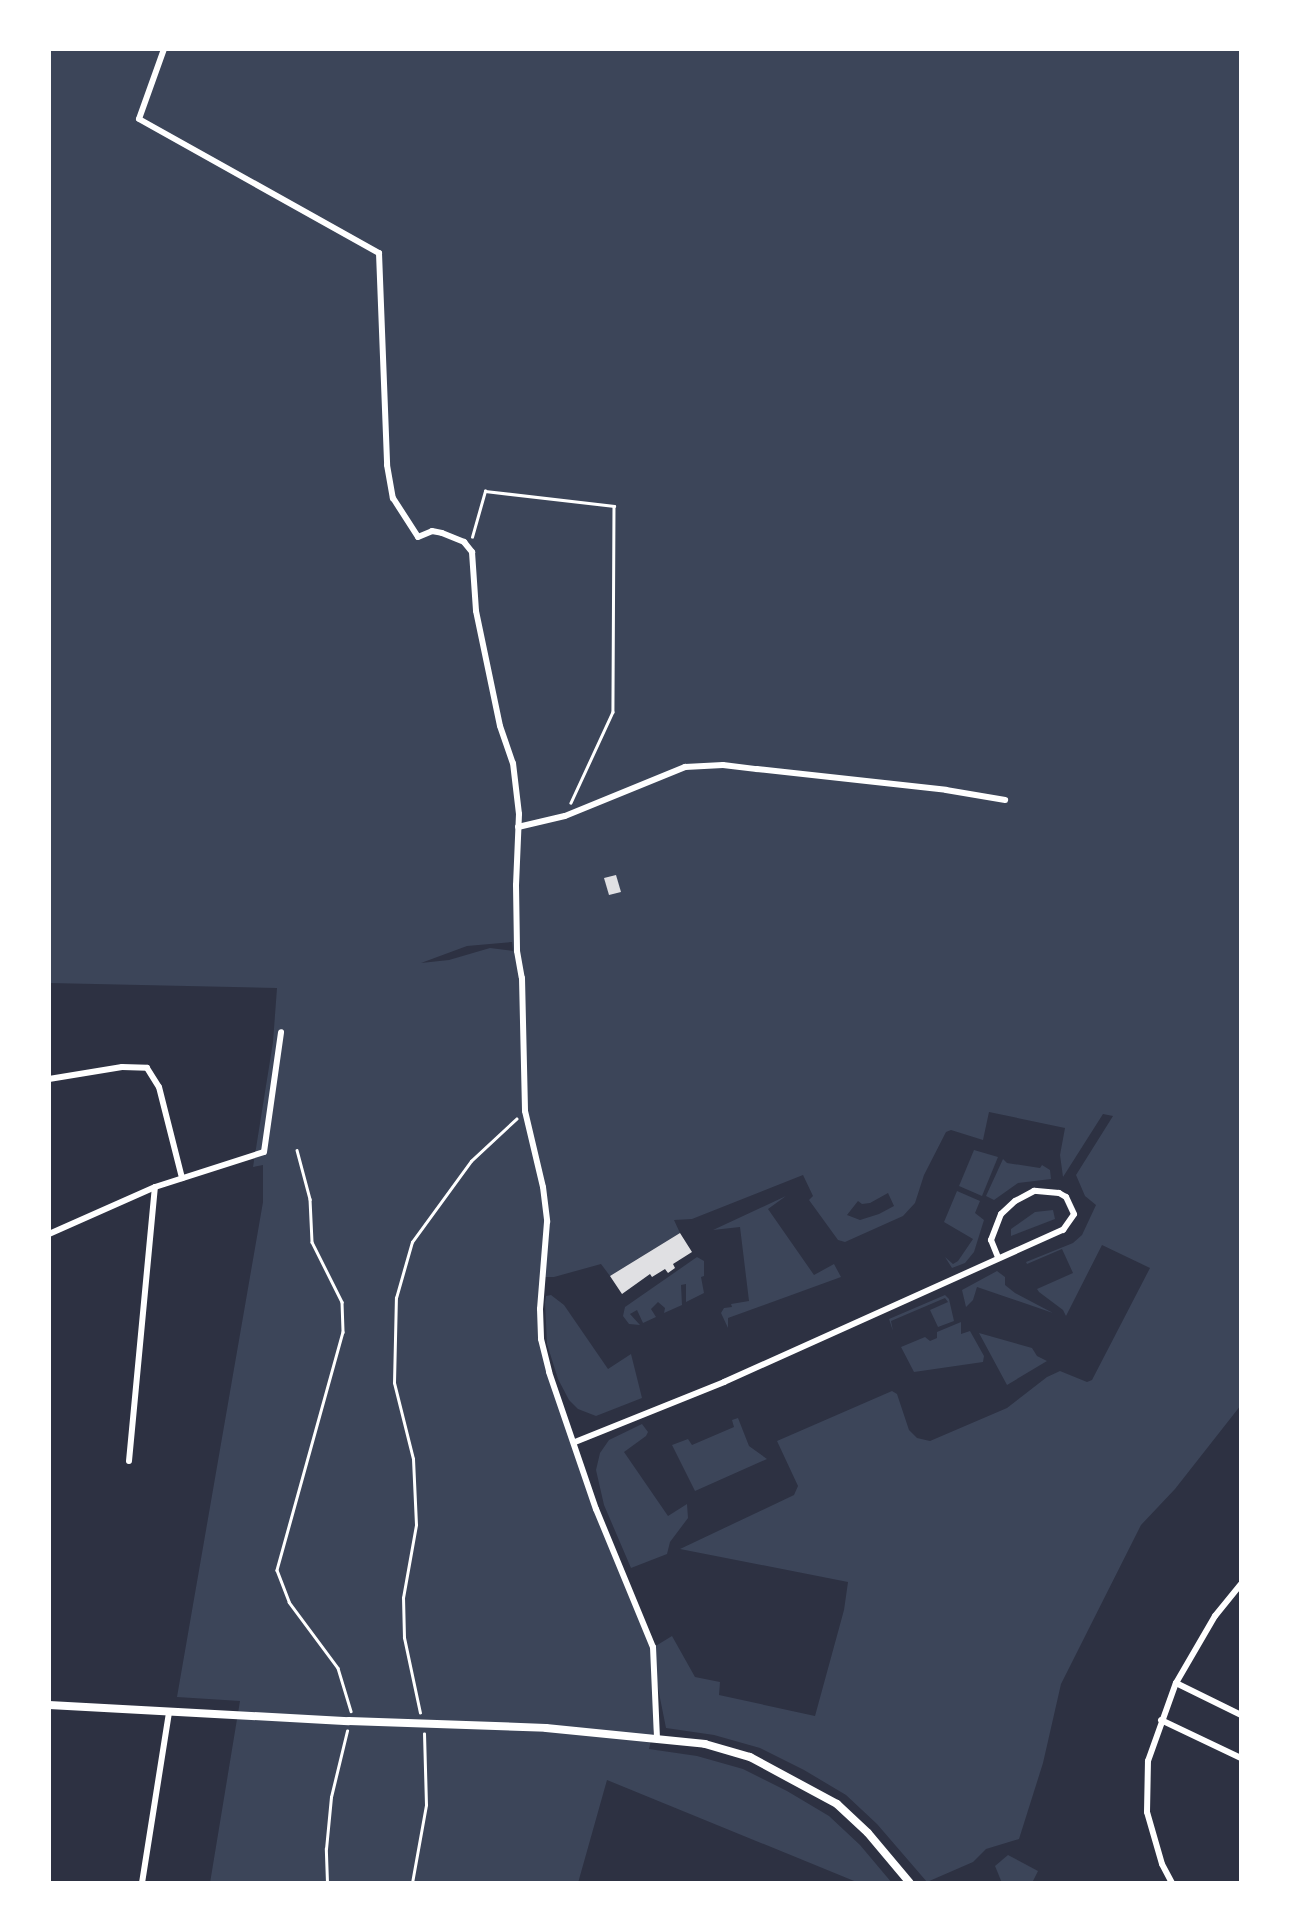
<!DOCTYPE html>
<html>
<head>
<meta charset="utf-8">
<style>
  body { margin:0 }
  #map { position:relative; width:1290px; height:1932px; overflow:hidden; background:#2d3142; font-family:"Sofia Sans Condensed",sans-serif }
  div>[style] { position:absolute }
  .green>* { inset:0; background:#3c4559 }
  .building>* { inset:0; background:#e0e0e3 }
  .path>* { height:2.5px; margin:-1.25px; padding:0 1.25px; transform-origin:1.25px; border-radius:1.25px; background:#fff }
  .minor>* { height:6px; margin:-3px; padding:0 3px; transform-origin:3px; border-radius:3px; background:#fff }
  .tertiary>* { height:8px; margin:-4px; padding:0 4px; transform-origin:4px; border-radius:4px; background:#fff }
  span { translate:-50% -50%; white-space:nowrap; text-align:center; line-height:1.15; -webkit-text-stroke:5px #fff; paint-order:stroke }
  .frame { position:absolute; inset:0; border:51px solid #fff; pointer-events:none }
</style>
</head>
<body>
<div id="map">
  <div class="green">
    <div style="clip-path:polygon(evenodd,49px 49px,1241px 49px,1241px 1405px,1175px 1489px,1141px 1525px,1061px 1684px,1043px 1763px,1019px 1839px,986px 1849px,973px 1862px,927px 1882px,877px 1824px,846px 1795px,804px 1770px,760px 1748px,714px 1735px,666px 1728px,655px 1673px,656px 1720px,649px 1749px,697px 1756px,743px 1769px,787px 1791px,829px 1816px,860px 1845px,892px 1883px,859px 1883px,607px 1780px,578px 1883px,210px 1883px,240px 1701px,177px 1697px,263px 1202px,263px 1165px,253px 1167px,273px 1042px,277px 988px,49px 983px,49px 49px,512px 942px,513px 951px,490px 948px,449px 960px,421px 963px,467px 946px,512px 942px,49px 49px,989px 1112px,1065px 1128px,1060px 1155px,1063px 1177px,1103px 1114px,1113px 1116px,1076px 1175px,1085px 1196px,1096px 1205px,1082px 1235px,1073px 1243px,1026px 1262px,1027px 1264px,1062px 1249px,1073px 1273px,1037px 1289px,1039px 1292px,1063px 1310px,1066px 1316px,1102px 1245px,1150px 1268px,1092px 1380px,1087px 1382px,1060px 1371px,1047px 1377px,1007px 1408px,930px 1441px,917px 1438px,909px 1430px,897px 1394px,892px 1391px,777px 1441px,798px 1486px,794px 1495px,680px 1549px,848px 1582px,844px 1610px,815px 1716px,719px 1695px,720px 1682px,695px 1677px,672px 1636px,654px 1647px,596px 1509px,541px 1339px,543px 1277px,554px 1277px,601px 1264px,610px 1276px,680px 1233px,674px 1220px,692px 1219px,803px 1175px,813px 1196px,809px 1200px,838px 1240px,845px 1242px,903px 1216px,915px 1203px,924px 1175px,946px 1132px,951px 1130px,983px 1140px,989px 1112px,49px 49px,888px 1193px,894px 1206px,879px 1214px,860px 1220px,847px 1215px,858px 1201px,862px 1204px,870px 1203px,888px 1193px)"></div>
    <div style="clip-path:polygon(974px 1150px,998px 1157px,982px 1196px,959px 1186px)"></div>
    <div style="clip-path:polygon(1003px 1159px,1007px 1163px,1040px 1168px,1042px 1165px,1050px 1170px,1051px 1179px,1018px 1183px,994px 1200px,986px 1196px)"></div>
    <div style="clip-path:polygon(957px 1191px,980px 1201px,975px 1213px,984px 1220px,974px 1252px,965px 1263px,952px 1268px,945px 1257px,953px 1264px,958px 1261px,973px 1239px,944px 1222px)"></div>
    <div style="clip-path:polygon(786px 1196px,768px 1209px,814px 1275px,834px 1264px,841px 1277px,728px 1318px,728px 1328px,721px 1313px,724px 1308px,732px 1307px,731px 1304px,749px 1301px,740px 1227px,713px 1230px)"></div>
    <div style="clip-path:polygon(1053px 1210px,1055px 1219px,1011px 1236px,1011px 1229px,1035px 1212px)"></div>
    <div style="clip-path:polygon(697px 1257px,704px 1261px,704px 1276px,701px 1277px,704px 1293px,686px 1302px,686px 1284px,681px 1285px,682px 1305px,664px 1313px,665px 1308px,658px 1302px,651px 1309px,656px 1317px,643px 1323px,637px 1310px,630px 1314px,640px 1325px,629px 1324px,623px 1316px,625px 1307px)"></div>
    <div style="clip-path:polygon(997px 1271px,1005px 1277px,1005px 1285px,1015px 1293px,1053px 1313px,977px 1287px,973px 1300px,966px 1307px,962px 1290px)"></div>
    <div style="clip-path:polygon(551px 1295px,564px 1305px,608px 1369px,631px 1354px,642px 1398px,596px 1416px,578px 1409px,569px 1400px,558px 1379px,547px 1344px,545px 1302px,546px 1296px)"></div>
    <div style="clip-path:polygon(945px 1295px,949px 1299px,954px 1321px,938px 1327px,930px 1310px,948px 1302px,945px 1298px,891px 1321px,893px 1331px,889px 1319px)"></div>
    <div style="clip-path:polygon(961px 1322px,961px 1334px,970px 1331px,984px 1356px,983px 1362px,914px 1372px,901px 1347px,925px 1337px,930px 1341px,937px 1338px,937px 1332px)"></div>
    <div style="clip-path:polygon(979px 1333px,1032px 1348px,1037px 1356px,1047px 1361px,1007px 1385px)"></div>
    <div style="clip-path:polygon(738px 1418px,749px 1446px,767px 1459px,695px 1491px,672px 1445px,688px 1439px,692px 1445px,734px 1427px,732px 1420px)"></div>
    <div style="clip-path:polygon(642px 1424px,648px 1432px,646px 1436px,624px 1452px,668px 1516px,687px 1504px,688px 1518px,670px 1542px,667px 1554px,631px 1568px,604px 1505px,596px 1470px,600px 1453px,609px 1440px)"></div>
    <div style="clip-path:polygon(1008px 1855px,1038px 1871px,1032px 1883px,1002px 1883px,995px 1866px)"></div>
  </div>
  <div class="building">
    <div style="clip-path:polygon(616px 875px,621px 892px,609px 895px,604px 878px)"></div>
    <div style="clip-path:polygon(680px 1233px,692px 1252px,673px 1264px,675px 1268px,668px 1273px,665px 1269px,652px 1277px,650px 1274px,622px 1294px,610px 1276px)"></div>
  </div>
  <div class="path">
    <div style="left:472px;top:537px;width:48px;rotate:-74.2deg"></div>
    <div style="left:485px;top:491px;width:130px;rotate:6.6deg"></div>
    <div style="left:614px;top:506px;width:206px;rotate:90.3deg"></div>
    <div style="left:613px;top:712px;width:100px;rotate:114.8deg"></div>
    <div style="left:297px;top:1150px;width:51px;rotate:75.1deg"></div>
    <div style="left:310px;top:1199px;width:43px;rotate:87.3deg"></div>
    <div style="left:312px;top:1242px;width:67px;rotate:63.4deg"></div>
    <div style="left:342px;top:1302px;width:30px;rotate:88deg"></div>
    <div style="left:343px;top:1332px;width:247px;rotate:105.5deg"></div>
    <div style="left:277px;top:1570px;width:34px;rotate:69deg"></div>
    <div style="left:289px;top:1602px;width:82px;rotate:53.4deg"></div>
    <div style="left:338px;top:1668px;width:45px;rotate:73.2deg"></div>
    <div style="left:420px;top:1713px;width:77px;rotate:-102deg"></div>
    <div style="left:404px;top:1638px;width:40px;rotate:-91.4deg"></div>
    <div style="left:403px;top:1598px;width:74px;rotate:-79.9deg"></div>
    <div style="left:416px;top:1525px;width:66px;rotate:-92.6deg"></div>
    <div style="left:413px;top:1459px;width:78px;rotate:-104deg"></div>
    <div style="left:394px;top:1383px;width:85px;rotate:-88.7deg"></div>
    <div style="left:396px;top:1298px;width:58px;rotate:-74.1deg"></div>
    <div style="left:412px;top:1242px;width:100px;rotate:-53.9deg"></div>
    <div style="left:471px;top:1161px;width:62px;rotate:-43deg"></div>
    <div style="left:327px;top:1883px;width:34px;rotate:-92deg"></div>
    <div style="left:326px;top:1849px;width:52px;rotate:-84.5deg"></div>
    <div style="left:331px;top:1797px;width:68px;rotate:-76.4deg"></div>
    <div style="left:412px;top:1883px;width:79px;rotate:-79.8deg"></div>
    <div style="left:426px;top:1805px;width:71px;rotate:-91.6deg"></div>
  </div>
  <div class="minor">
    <div style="left:164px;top:49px;width:74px;rotate:109.7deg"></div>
    <div style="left:139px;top:119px;width:275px;rotate:29.2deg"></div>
    <div style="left:379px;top:253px;width:212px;rotate:87.8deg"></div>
    <div style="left:387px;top:465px;width:34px;rotate:80deg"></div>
    <div style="left:393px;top:498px;width:46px;rotate:57.3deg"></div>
    <div style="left:418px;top:537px;width:15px;rotate:-23deg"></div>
    <div style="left:432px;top:531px;width:10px;rotate:11deg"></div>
    <div style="left:442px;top:533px;width:24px;rotate:22deg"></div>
    <div style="left:464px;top:542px;width:13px;rotate:51deg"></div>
    <div style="left:472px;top:552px;width:59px;rotate:86.1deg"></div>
    <div style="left:476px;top:611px;width:117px;rotate:78.2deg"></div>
    <div style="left:500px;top:726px;width:39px;rotate:71deg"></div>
    <div style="left:513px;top:763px;width:51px;rotate:83.3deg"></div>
    <div style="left:519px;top:814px;width:71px;rotate:92.4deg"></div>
    <div style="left:516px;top:885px;width:66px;rotate:89.1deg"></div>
    <div style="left:517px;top:951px;width:27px;rotate:80deg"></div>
    <div style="left:522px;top:978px;width:133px;rotate:88.7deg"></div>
    <div style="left:525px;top:1111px;width:78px;rotate:76.7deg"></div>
    <div style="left:543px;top:1187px;width:35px;rotate:83deg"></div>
    <div style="left:547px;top:1222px;width:87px;rotate:94.6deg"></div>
    <div style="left:540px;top:1309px;width:30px;rotate:88deg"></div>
    <div style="left:541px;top:1339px;width:34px;rotate:76deg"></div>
    <div style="left:549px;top:1372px;width:145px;rotate:71.1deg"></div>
    <div style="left:596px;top:1509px;width:149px;rotate:67.6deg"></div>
    <div style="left:653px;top:1647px;width:91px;rotate:87.5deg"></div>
    <div style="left:518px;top:827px;width:48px;rotate:-13.2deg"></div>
    <div style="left:565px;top:816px;width:130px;rotate:-22.2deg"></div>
    <div style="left:685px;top:767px;width:38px;rotate:-3deg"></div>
    <div style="left:723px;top:765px;width:34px;rotate:7deg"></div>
    <div style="left:757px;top:769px;width:190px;rotate:6.3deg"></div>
    <div style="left:946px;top:790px;width:60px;rotate:9.6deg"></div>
    <div style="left:49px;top:1079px;width:74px;rotate:-9.3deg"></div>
    <div style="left:122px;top:1067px;width:25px;rotate:2deg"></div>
    <div style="left:147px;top:1068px;width:22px;rotate:58deg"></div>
    <div style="left:159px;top:1087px;width:94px;rotate:75.8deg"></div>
    <div style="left:49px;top:1234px;width:116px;rotate:-23.9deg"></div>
    <div style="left:155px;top:1187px;width:114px;rotate:-17.8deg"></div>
    <div style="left:264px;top:1152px;width:121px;rotate:-81.9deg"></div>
    <div style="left:575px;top:1442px;width:161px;rotate:-21.9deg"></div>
    <div style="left:724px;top:1382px;width:372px;rotate:-24.2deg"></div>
    <div style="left:1063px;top:1230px;width:19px;rotate:-55deg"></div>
    <div style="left:1074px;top:1214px;width:19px;rotate:-115deg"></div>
    <div style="left:1066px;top:1197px;width:8px;rotate:-150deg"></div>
    <div style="left:1059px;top:1193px;width:25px;rotate:-175deg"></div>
    <div style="left:1034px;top:1191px;width:21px;rotate:152deg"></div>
    <div style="left:1015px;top:1201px;width:19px;rotate:137deg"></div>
    <div style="left:1001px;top:1214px;width:28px;rotate:111deg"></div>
    <div style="left:991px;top:1240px;width:18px;rotate:68deg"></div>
    <div style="left:129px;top:1461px;width:275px;rotate:-84.6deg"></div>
    <div style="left:1176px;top:1683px;width:72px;rotate:26.2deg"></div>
    <div style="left:1161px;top:1720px;width:89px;rotate:25.4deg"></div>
    <div style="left:142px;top:1883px;width:173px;rotate:-81deg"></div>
    <div style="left:1172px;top:1883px;width:21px;rotate:-118deg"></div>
    <div style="left:1162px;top:1864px;width:54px;rotate:-106.1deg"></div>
    <div style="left:1147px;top:1812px;width:51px;rotate:-88.9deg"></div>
    <div style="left:1148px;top:1761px;width:83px;rotate:-70.3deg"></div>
    <div style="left:1176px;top:1683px;width:78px;rotate:-59.8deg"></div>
    <div style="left:1215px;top:1616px;width:41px;rotate:-50.9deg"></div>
  </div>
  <div class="tertiary">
    <div style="left:49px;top:1705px;width:300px;rotate:3.1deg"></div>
    <div style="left:349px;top:1721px;width:197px;rotate:2deg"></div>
    <div style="left:546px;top:1728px;width:160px;rotate:5.7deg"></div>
    <div style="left:705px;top:1744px;width:47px;rotate:16.1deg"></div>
    <div style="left:750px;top:1757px;width:99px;rotate:28.4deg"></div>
    <div style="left:837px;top:1804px;width:42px;rotate:43.1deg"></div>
    <div style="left:868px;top:1833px;width:65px;rotate:50deg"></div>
  </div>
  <div class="frame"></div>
</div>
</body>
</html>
